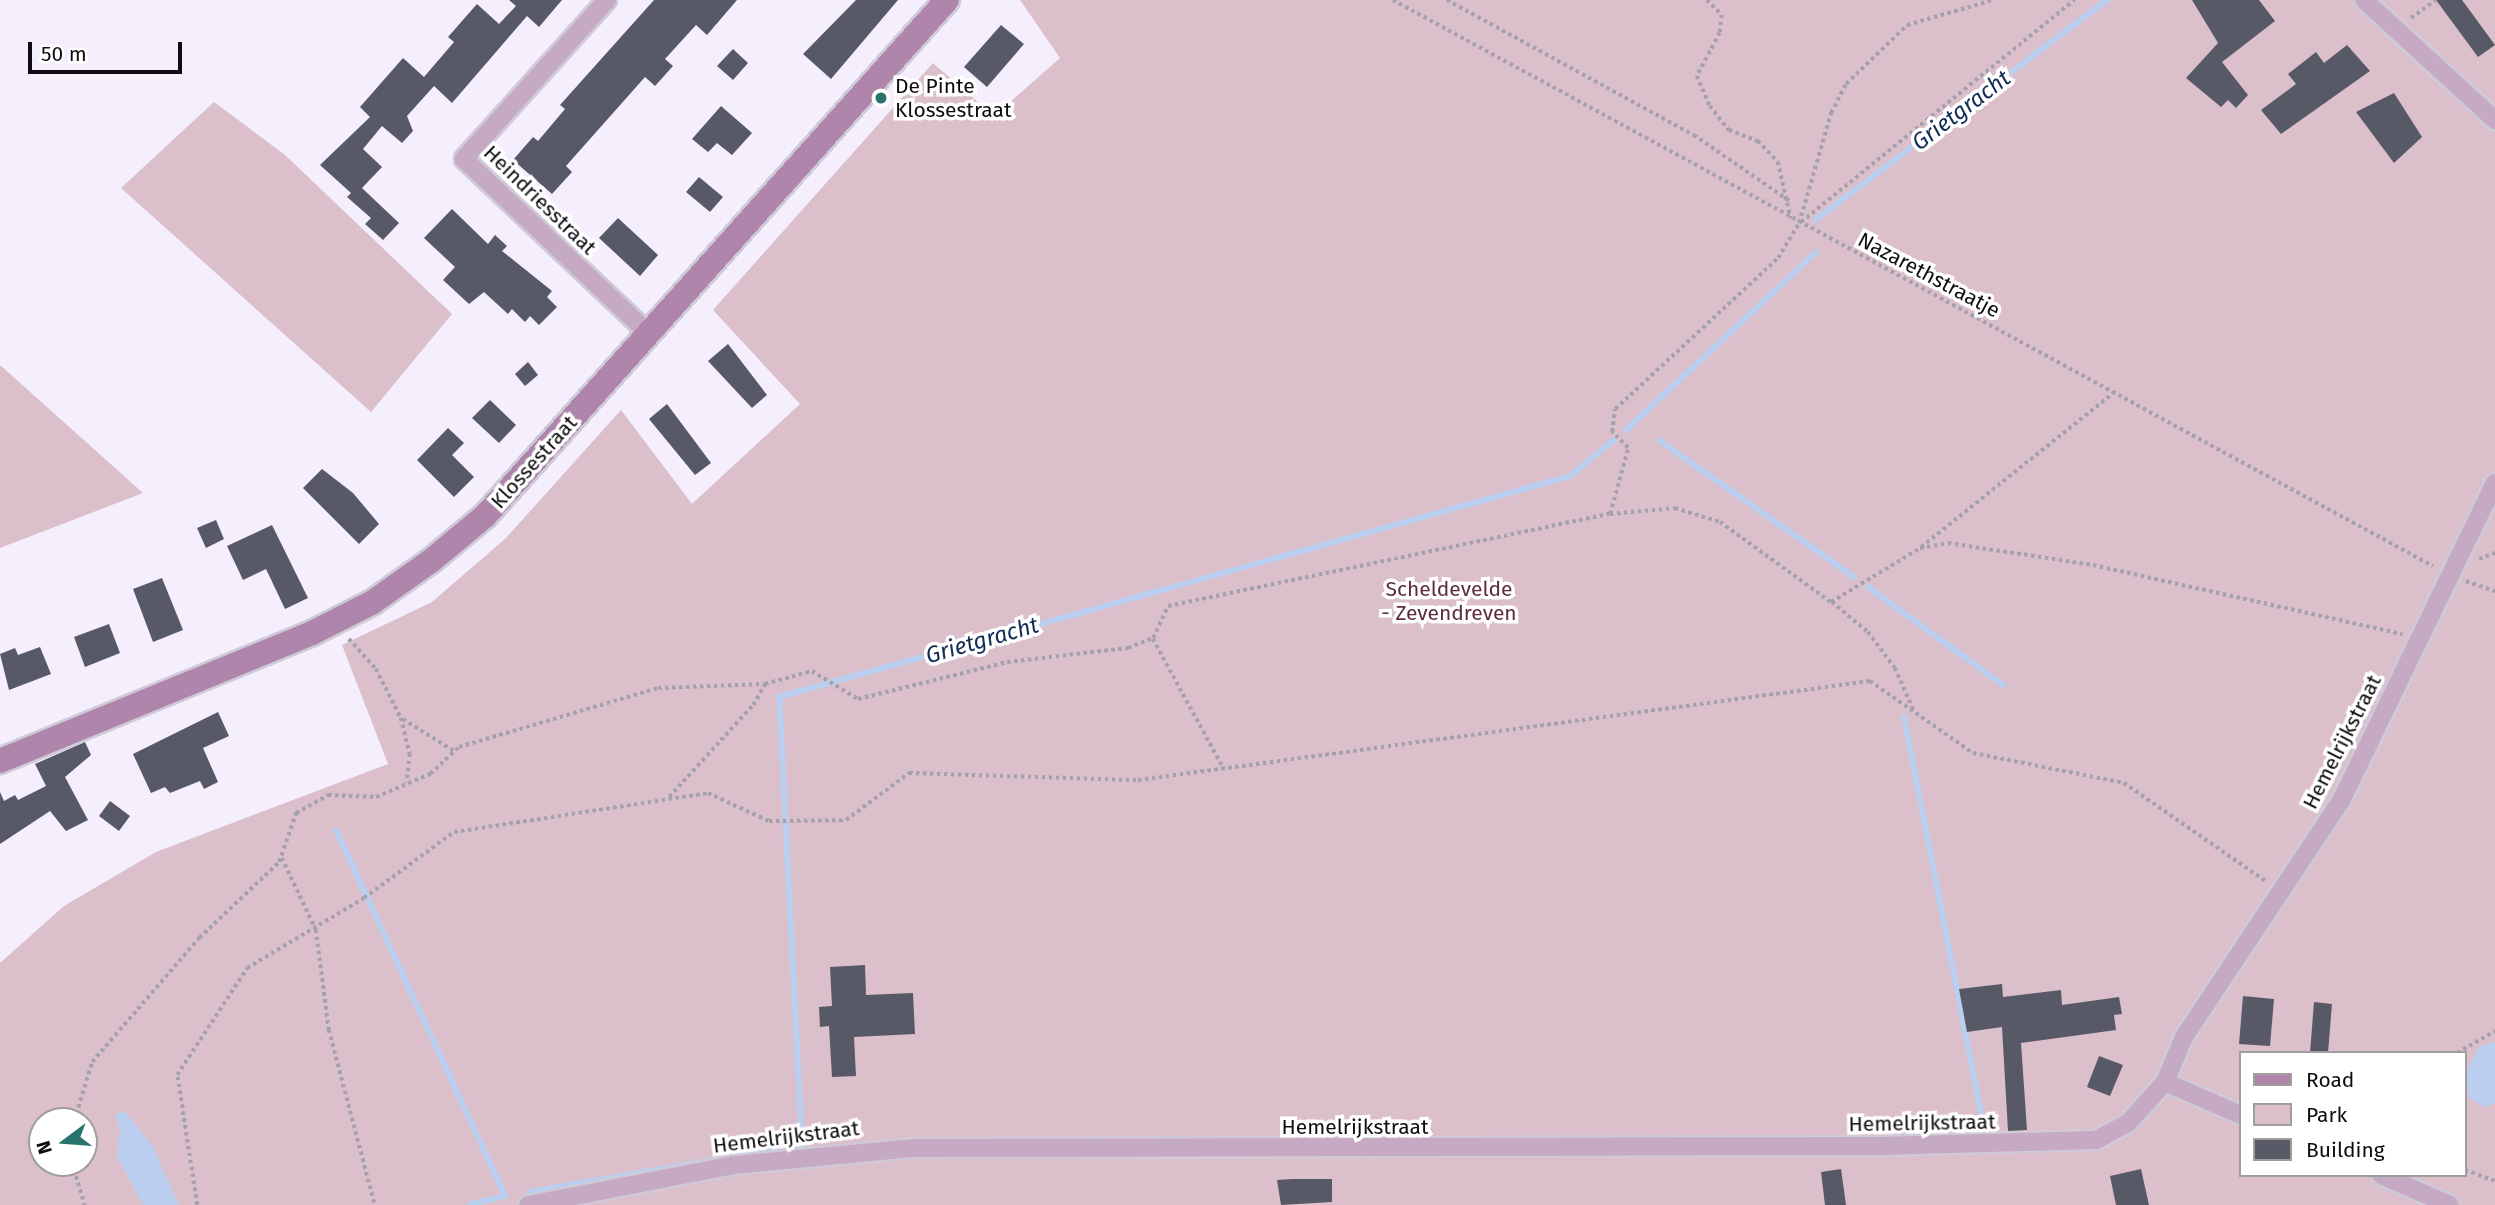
<!DOCTYPE html>
<html>
<head>
<meta charset="utf-8">
<style>
  body { margin:0 }
  #map { position:relative; width:2495px; height:1205px; overflow:hidden; background:#f4eefd; font-family:"Fira Sans",sans-serif }
  div>[style] { position:absolute }
  .green>* { inset:0; background:#dbbfca }
  .water>* { inset:0; background:#bacfef }
  .stream>* { height:6px; margin:-3px; padding:0 3px; transform-origin:3px; border-radius:3px; background:#bacfef }
  .building>* { inset:0; background:#585966 }
  .path>* { height:3.5px; margin-top:-1.75px; transform-origin:0; background:repeating-linear-gradient(90deg,#a5a1ac 0 3.5px,transparent 0 7px) }
  .roads { filter:drop-shadow(2px 0 #cfcad7) drop-shadow(-2px 0 #cfcad7) drop-shadow(0 2px #cfcad7) drop-shadow(0 -2px #cfcad7) }
  .street>* { height:18px; margin:-9px; padding:0 9px; transform-origin:9px; border-radius:9px; background:#c6a9c3 }
  .secondary>* { height:24px; margin:-12px; padding:0 12px; transform-origin:12px; border-radius:12px; background:#af85ac }
  .dots>* { width:19px; height:19px; translate:-50% -50%; box-sizing:border-box; border:4px solid #fff; border-radius:50% }
  span { translate:-50% -50%; white-space:nowrap; text-align:center; line-height:1.15; -webkit-text-stroke:7px #fff; paint-order:stroke }
  .poi-label { font-size:21px; color:#0e0c10 }
  .left { translate:0 -50%; text-align:left }
  .street-label { font-size:21px; color:#0e0c10 }
  .park-label { font-size:21px; color:#5d2a42 }
  .water-label { font-size:23px; color:#112c55; font-style:italic }
  .legend { position:absolute; left:2239px; top:1051px; width:228px; height:126px; box-sizing:border-box; background:#fff; border:2px solid #9f9e9f; margin:0; padding:9px 12px; list-style:none; font-size:21px; color:#0e0c10 }
  .legend li { display:flex; align-items:center; gap:14px; height:35px }
  .legend b { width:35px; border:2px solid #9f9e9f }
  .north { position:absolute; left:28px; top:1107px; width:70px; height:70px; box-sizing:border-box; background:#fff; border:2px solid #9f9e9f; border-radius:50%; rotate:254deg; font-size:19px; font-weight:700; line-height:28px; text-align:center; color:#0e0c10 }
  .north::after { content:''; display:block; margin:auto; width:24px; height:32px; background:#29726d; clip-path:polygon(50% 0,100% 100%,50% 72%,0 100%) }
  .scale { position:absolute; left:28px; top:42px; width:154px; height:32px; box-sizing:border-box; border:4px solid #0e0c10; border-top:0; padding-left:9px; font-size:21px; line-height:24px; white-space:nowrap; color:#0e0c10; -webkit-text-stroke:5px #fff; paint-order:stroke }
</style>
</head>
<body>
<div id="map">
  <div class="green">
    <div style="clip-path:polygon(evenodd,1020px 0,2495px 0,2495px 1205px,0 1205px,0 963px,64px 906px,156px 852px,388px 764px,342px 645px,432px 602px,506px 538px,621px 410px,692px 504px,800px 404px,713px 310px,933px 63px,994px 116px,1060px 58px,1020px 0,2241px 1053px,2465px 1053px,2465px 1175px,2241px 1175px,2241px 1053px,1020px 0,42px 1121px,84px 1121px,84px 1163px,42px 1163px,42px 1121px)"></div>
    <div style="clip-path:polygon(214px 102px,285px 155px,452px 314px,371px 412px,121px 188px)"></div>
    <div style="clip-path:polygon(0 365px,143px 493px,0 548px)"></div>
  </div>
  <div class="water">
    <div style="clip-path:polygon(2495px 1042px,2495px 1103px,2485px 1107px,2469px 1098px,2466px 1073px,2478px 1047px)"></div>
    <div style="clip-path:polygon(124px 1111px,152px 1145px,179px 1205px,143px 1205px,117px 1156px,120px 1130px,115px 1115px)"></div>
  </div>
  <div class="stream">
    <div style="left:1815px;top:220px;width:366px;rotate:-37deg"></div>
    <div style="left:1626px;top:430px;width:260px;rotate:-43.1deg"></div>
    <div style="left:1660px;top:441px;width:237px;rotate:35deg"></div>
    <div style="left:1868px;top:587px;width:167px;rotate:36deg"></div>
    <div style="left:1904px;top:717px;width:413px;rotate:79deg"></div>
    <div style="left:336px;top:830px;width:403px;rotate:65.2deg"></div>
    <div style="left:505px;top:1196px;width:37px;rotate:166deg"></div>
    <div style="left:794px;top:1146px;width:8px;rotate:-7deg"></div>
    <div style="left:802px;top:1145px;width:449px;rotate:-92.9deg"></div>
    <div style="left:779px;top:697px;width:821px;rotate:-15.61deg"></div>
    <div style="left:1570px;top:476px;width:57px;rotate:-39.3deg"></div>
    <div style="left:529px;top:1192px;width:252px;rotate:-9.8deg"></div>
  </div>
  <div class="building">
    <div style="clip-path:polygon(509px 0,562px 0,539px 27px,527px 16px,452px 103px,434px 86px,407px 116px,413px 131px,402px 143px,382px 126px,363px 149px,382px 167px,362px 188px,399px 223px,383px 240px,365px 224px,371px 218px,347px 197px,351px 193px,320px 165px,370px 117px,360px 107px,403px 58px,424px 77px,454px 42px,448px 37px,477px 4px,499px 24px,516px 6px)"></div>
    <div style="clip-path:polygon(654px 0,737px 0,707px 35px,696px 25px,665px 59px,673px 66px,655px 86px,645px 77px,566px 166px,572px 172px,552px 194px,513px 160px,533px 137px,538px 141px,565px 109px,560px 105px)"></div>
    <div style="clip-path:polygon(856px 0,898px 0,831px 79px,803px 54px)"></div>
    <div style="clip-path:polygon(2192px 0,2259px 0,2275px 21px,2222px 62px,2248px 95px,2236px 108px,2228px 100px,2221px 107px,2186px 78px,2218px 43px)"></div>
    <div style="clip-path:polygon(2436px 0,2462px 0,2495px 45px,2478px 57px)"></div>
    <div style="clip-path:polygon(1001px 25px,1024px 44px,987px 87px,964px 67px)"></div>
    <div style="clip-path:polygon(2347px 45px,2370px 71px,2281px 134px,2261px 110px,2296px 84px,2288px 74px,2316px 52px,2324px 63px)"></div>
    <div style="clip-path:polygon(733px 49px,748px 63px,733px 80px,717px 66px)"></div>
    <div style="clip-path:polygon(2394px 93px,2422px 137px,2394px 163px,2356px 112px)"></div>
    <div style="clip-path:polygon(721px 106px,752px 133px,732px 155px,717px 143px,708px 152px,692px 139px)"></div>
    <div style="clip-path:polygon(699px 177px,723px 197px,710px 212px,686px 192px)"></div>
    <div style="clip-path:polygon(452px 209px,488px 244px,495px 235px,507px 246px,502px 251px,552px 291px,547px 297px,557px 307px,539px 325px,530px 316px,525px 322px,512px 309px,508px 314px,484px 292px,469px 304px,443px 280px,455px 267px,424px 238px)"></div>
    <div style="clip-path:polygon(618px 218px,658px 255px,640px 276px,599px 238px)"></div>
    <div style="clip-path:polygon(728px 344px,767px 395px,752px 408px,708px 361px)"></div>
    <div style="clip-path:polygon(528px 362px,538px 375px,525px 386px,515px 374px)"></div>
    <div style="clip-path:polygon(490px 400px,516px 425px,499px 443px,472px 418px)"></div>
    <div style="clip-path:polygon(667px 404px,711px 463px,695px 475px,649px 419px)"></div>
    <div style="clip-path:polygon(448px 428px,464px 443px,452px 455px,474px 477px,454px 497px,417px 460px)"></div>
    <div style="clip-path:polygon(322px 469px,353px 493px,379px 524px,359px 544px,303px 488px)"></div>
    <div style="clip-path:polygon(216px 520px,224px 539px,206px 548px,197px 528px)"></div>
    <div style="clip-path:polygon(272px 525px,308px 598px,285px 609px,266px 569px,243px 580px,227px 546px)"></div>
    <div style="clip-path:polygon(162px 578px,183px 630px,153px 642px,133px 589px)"></div>
    <div style="clip-path:polygon(109px 624px,120px 653px,85px 667px,74px 637px)"></div>
    <div style="clip-path:polygon(40px 647px,51px 674px,9px 690px,0 654px,15px 648px,18px 655px)"></div>
    <div style="clip-path:polygon(218px 712px,229px 736px,203px 748px,218px 782px,204px 789px,200px 781px,170px 793px,165px 787px,151px 793px,133px 754px)"></div>
    <div style="clip-path:polygon(85px 742px,91px 755px,65px 777px,88px 820px,66px 831px,50px 811px,0 844px,0 792px,4px 801px,15px 795px,18px 800px,46px 786px,35px 764px)"></div>
    <div style="clip-path:polygon(110px 801px,130px 816px,119px 831px,99px 816px)"></div>
    <div style="clip-path:polygon(865px 965px,866px 995px,913px 993px,915px 1034px,854px 1037px,856px 1076px,832px 1077px,829px 1026px,820px 1027px,819px 1007px,832px 1006px,830px 967px)"></div>
    <div style="clip-path:polygon(2002px 984px,2003px 997px,2061px 990px,2062px 1005px,2119px 997px,2122px 1014px,2114px 1015px,2116px 1030px,2021px 1043px,2027px 1130px,2008px 1131px,2002px 1027px,1967px 1032px,1959px 989px)"></div>
    <div style="clip-path:polygon(2243px 996px,2274px 999px,2270px 1046px,2239px 1044px)"></div>
    <div style="clip-path:polygon(2314px 1002px,2332px 1004px,2328px 1053px,2310px 1053px)"></div>
    <div style="clip-path:polygon(2099px 1056px,2123px 1065px,2110px 1096px,2087px 1087px)"></div>
    <div style="clip-path:polygon(1841px 1169px,1846px 1205px,1825px 1205px,1821px 1172px)"></div>
    <div style="clip-path:polygon(2141px 1169px,2149px 1205px,2116px 1205px,2110px 1176px)"></div>
    <div style="clip-path:polygon(1292px 1179px,1332px 1179px,1332px 1202px,1281px 1205px,1277px 1180px)"></div>
  </div>
  <div class="path">
    <div style="left:1393px;top:0;width:1184px;rotate:28.56deg"></div>
    <div style="left:1447px;top:0;width:281px;rotate:28.7deg"></div>
    <div style="left:1694px;top:135px;width:118px;rotate:34.6deg"></div>
    <div style="left:1707px;top:0;width:21px;rotate:45deg"></div>
    <div style="left:1722px;top:15px;width:18px;rotate:96deg"></div>
    <div style="left:1720px;top:33px;width:49px;rotate:118.1deg"></div>
    <div style="left:1697px;top:76px;width:33px;rotate:67deg"></div>
    <div style="left:1710px;top:106px;width:31px;rotate:52deg"></div>
    <div style="left:1729px;top:130px;width:31px;rotate:21deg"></div>
    <div style="left:1758px;top:141px;width:29px;rotate:46deg"></div>
    <div style="left:1778px;top:162px;width:58px;rotate:77.2deg"></div>
    <div style="left:2411px;top:18px;width:31px;rotate:-36deg"></div>
    <div style="left:1801px;top:222px;width:352px;rotate:-39.1deg"></div>
    <div style="left:1610px;top:514px;width:68px;rotate:-74.7deg"></div>
    <div style="left:1628px;top:448px;width:23px;rotate:-135deg"></div>
    <div style="left:1612px;top:432px;width:23px;rotate:-83deg"></div>
    <div style="left:1615px;top:409px;width:222px;rotate:-42.8deg"></div>
    <div style="left:1778px;top:258px;width:41px;rotate:-59deg"></div>
    <div style="left:1799px;top:223px;width:115px;rotate:-73.8deg"></div>
    <div style="left:1831px;top:113px;width:33px;rotate:-63deg"></div>
    <div style="left:1846px;top:84px;width:85px;rotate:-44deg"></div>
    <div style="left:1907px;top:25px;width:90px;rotate:-16.2deg"></div>
    <div style="left:1921px;top:547px;width:246px;rotate:-38.7deg"></div>
    <div style="left:2479px;top:559px;width:17px;rotate:-21deg"></div>
    <div style="left:2466px;top:581px;width:31px;rotate:19deg"></div>
    <div style="left:1832px;top:602px;width:47px;rotate:39.8deg"></div>
    <div style="left:1868px;top:632px;width:45px;rotate:53.1deg"></div>
    <div style="left:1895px;top:668px;width:47px;rotate:66.2deg"></div>
    <div style="left:349px;top:639px;width:40px;rotate:48deg"></div>
    <div style="left:376px;top:669px;width:55px;rotate:63deg"></div>
    <div style="left:401px;top:718px;width:37px;rotate:76deg"></div>
    <div style="left:410px;top:754px;width:29px;rotate:96deg"></div>
    <div style="left:1153px;top:639px;width:148px;rotate:61.4deg"></div>
    <div style="left:403px;top:719px;width:60px;rotate:32.1deg"></div>
    <div style="left:669px;top:797px;width:125px;rotate:-47.6deg"></div>
    <div style="left:753px;top:705px;width:24px;rotate:-60deg"></div>
    <div style="left:282px;top:858px;width:80px;rotate:64.7deg"></div>
    <div style="left:316px;top:930px;width:101px;rotate:82.6deg"></div>
    <div style="left:329px;top:1030px;width:181px;rotate:75.3deg"></div>
    <div style="left:2457px;top:1053px;width:44px;rotate:-30.1deg"></div>
    <div style="left:74px;top:1121px;width:62px;rotate:-73deg"></div>
    <div style="left:92px;top:1062px;width:164px;rotate:-49.2deg"></div>
    <div style="left:199px;top:938px;width:110px;rotate:-43.5deg"></div>
    <div style="left:279px;top:862px;width:52px;rotate:-70.9deg"></div>
    <div style="left:296px;top:813px;width:37px;rotate:-29deg"></div>
    <div style="left:328px;top:795px;width:48px;rotate:2.4deg"></div>
    <div style="left:376px;top:797px;width:59px;rotate:-23.1deg"></div>
    <div style="left:430px;top:774px;width:40px;rotate:-43deg"></div>
    <div style="left:459px;top:747px;width:208px;rotate:-16.5deg"></div>
    <div style="left:658px;top:688px;width:107px;rotate:-2.1deg"></div>
    <div style="left:765px;top:684px;width:49px;rotate:-15.5deg"></div>
    <div style="left:812px;top:671px;width:54px;rotate:31.3deg"></div>
    <div style="left:858px;top:699px;width:154px;rotate:-13.9deg"></div>
    <div style="left:1007px;top:662px;width:122px;rotate:-6.6deg"></div>
    <div style="left:1128px;top:648px;width:27px;rotate:-22deg"></div>
    <div style="left:1153px;top:638px;width:35px;rotate:-65deg"></div>
    <div style="left:1168px;top:606px;width:451px;rotate:-11.8deg"></div>
    <div style="left:1610px;top:514px;width:65px;rotate:-5.3deg"></div>
    <div style="left:1675px;top:508px;width:47px;rotate:17.3deg"></div>
    <div style="left:1720px;top:522px;width:137px;rotate:35.8deg"></div>
    <div style="left:1831px;top:602px;width:104px;rotate:-31.2deg"></div>
    <div style="left:1920px;top:548px;width:28px;rotate:-10deg"></div>
    <div style="left:1948px;top:543px;width:147px;rotate:8.6deg"></div>
    <div style="left:2093px;top:565px;width:317px;rotate:12.6deg"></div>
    <div style="left:72px;top:1163px;width:44px;rotate:72.8deg"></div>
    <div style="left:2465px;top:1170px;width:32px;rotate:20deg"></div>
    <div style="left:197px;top:1205px;width:132px;rotate:-98.7deg"></div>
    <div style="left:177px;top:1075px;width:128px;rotate:-56.8deg"></div>
    <div style="left:247px;top:968px;width:136px;rotate:-30.9deg"></div>
    <div style="left:364px;top:898px;width:112px;rotate:-36.3deg"></div>
    <div style="left:454px;top:832px;width:257px;rotate:-8.7deg"></div>
    <div style="left:708px;top:793px;width:67px;rotate:24.7deg"></div>
    <div style="left:769px;top:821px;width:77px;rotate:-0.7deg"></div>
    <div style="left:846px;top:820px;width:79px;rotate:-36.7deg"></div>
    <div style="left:909px;top:773px;width:229px;rotate:1.8deg"></div>
    <div style="left:1138px;top:780px;width:739px;rotate:-7.7deg"></div>
    <div style="left:1870px;top:681px;width:126px;rotate:35deg"></div>
    <div style="left:1973px;top:753px;width:154px;rotate:11.2deg"></div>
    <div style="left:2124px;top:783px;width:174px;rotate:34.7deg"></div>
  </div>
  <div class="roads">
    <div class="street">
      <div style="left:607px;top:0;width:214px;rotate:132deg"></div>
      <div style="left:464px;top:159px;width:253px;rotate:43.4deg"></div>
      <div style="left:2364px;top:0;width:178px;rotate:42.5deg"></div>
      <div style="left:2165px;top:1082px;width:83px;rotate:23.5deg"></div>
      <div style="left:2381px;top:1175px;width:75px;rotate:23.5deg"></div>
      <div style="left:528px;top:1205px;width:210px;rotate:-11deg"></div>
      <div style="left:734px;top:1165px;width:181px;rotate:-5.4deg"></div>
      <div style="left:914px;top:1148px;width:968px;rotate:-0.12deg"></div>
      <div style="left:1882px;top:1146px;width:214px;rotate:-1.6deg"></div>
      <div style="left:2096px;top:1140px;width:36px;rotate:-28deg"></div>
      <div style="left:2128px;top:1123px;width:55px;rotate:-47.9deg"></div>
      <div style="left:2165px;top:1082px;width:49px;rotate:-67.1deg"></div>
      <div style="left:2184px;top:1037px;width:286px;rotate:-56.4deg"></div>
      <div style="left:2342px;top:799px;width:351px;rotate:-64.2deg"></div>
    </div>
    <div class="secondary">
      <div style="left:0;top:761px;width:337px;rotate:-22.3deg"></div>
      <div style="left:312px;top:633px;width:68px;rotate:-26.9deg"></div>
      <div style="left:373px;top:602px;width:72px;rotate:-35.4deg"></div>
      <div style="left:432px;top:560px;width:70px;rotate:-39.8deg"></div>
      <div style="left:486px;top:515px;width:691px;rotate:-48.17deg"></div>
    </div>
  </div>
  <div class="dots">
    <div style="left:881px;top:98px;background:#29726d"></div>
  </div>
  <div class="poi-label">
    <span class="left" style="left:895px;top:98px">De Pinte<br>Klossestraat</span>
  </div>
  <div class="street-label">
    <span style="left:540px;top:200px;rotate:44deg">Heindriesstraat</span>
    <span style="left:1929px;top:275px;rotate:28deg">Nazarethstraatje</span>
    <span style="left:534px;top:462px;rotate:-48deg">Klossestraat</span>
    <span style="left:2342px;top:742px;rotate:-63deg">Hemelrijkstraat</span>
    <span style="left:1922px;top:1123px;rotate:-1deg">Hemelrijkstraat</span>
    <span style="left:1355px;top:1127px">Hemelrijkstraat</span>
    <span style="left:786px;top:1137px;rotate:-7deg">Hemelrijkstraat</span>
  </div>
  <div class="park-label">
    <span style="left:1449px;top:601px">Scheldevelde<br>- Zevendreven</span>
  </div>
  <div class="water-label">
    <span style="left:1961px;top:110px;rotate:-37deg">Grietgracht</span>
    <span style="left:982px;top:640px;rotate:-16deg">Grietgracht</span>
  </div>
  <ul class="legend">
  <li><b style="height:9px;background:#af85ac"></b>Road</li>
  <li><b style="height:19px;background:#dbbfca"></b>Park</li>
  <li><b style="height:19px;background:#585966"></b>Building</li>
  </ul>
  <div class="north">N</div>
  <div class="scale">50 m</div>
</div>
</body>
</html>
